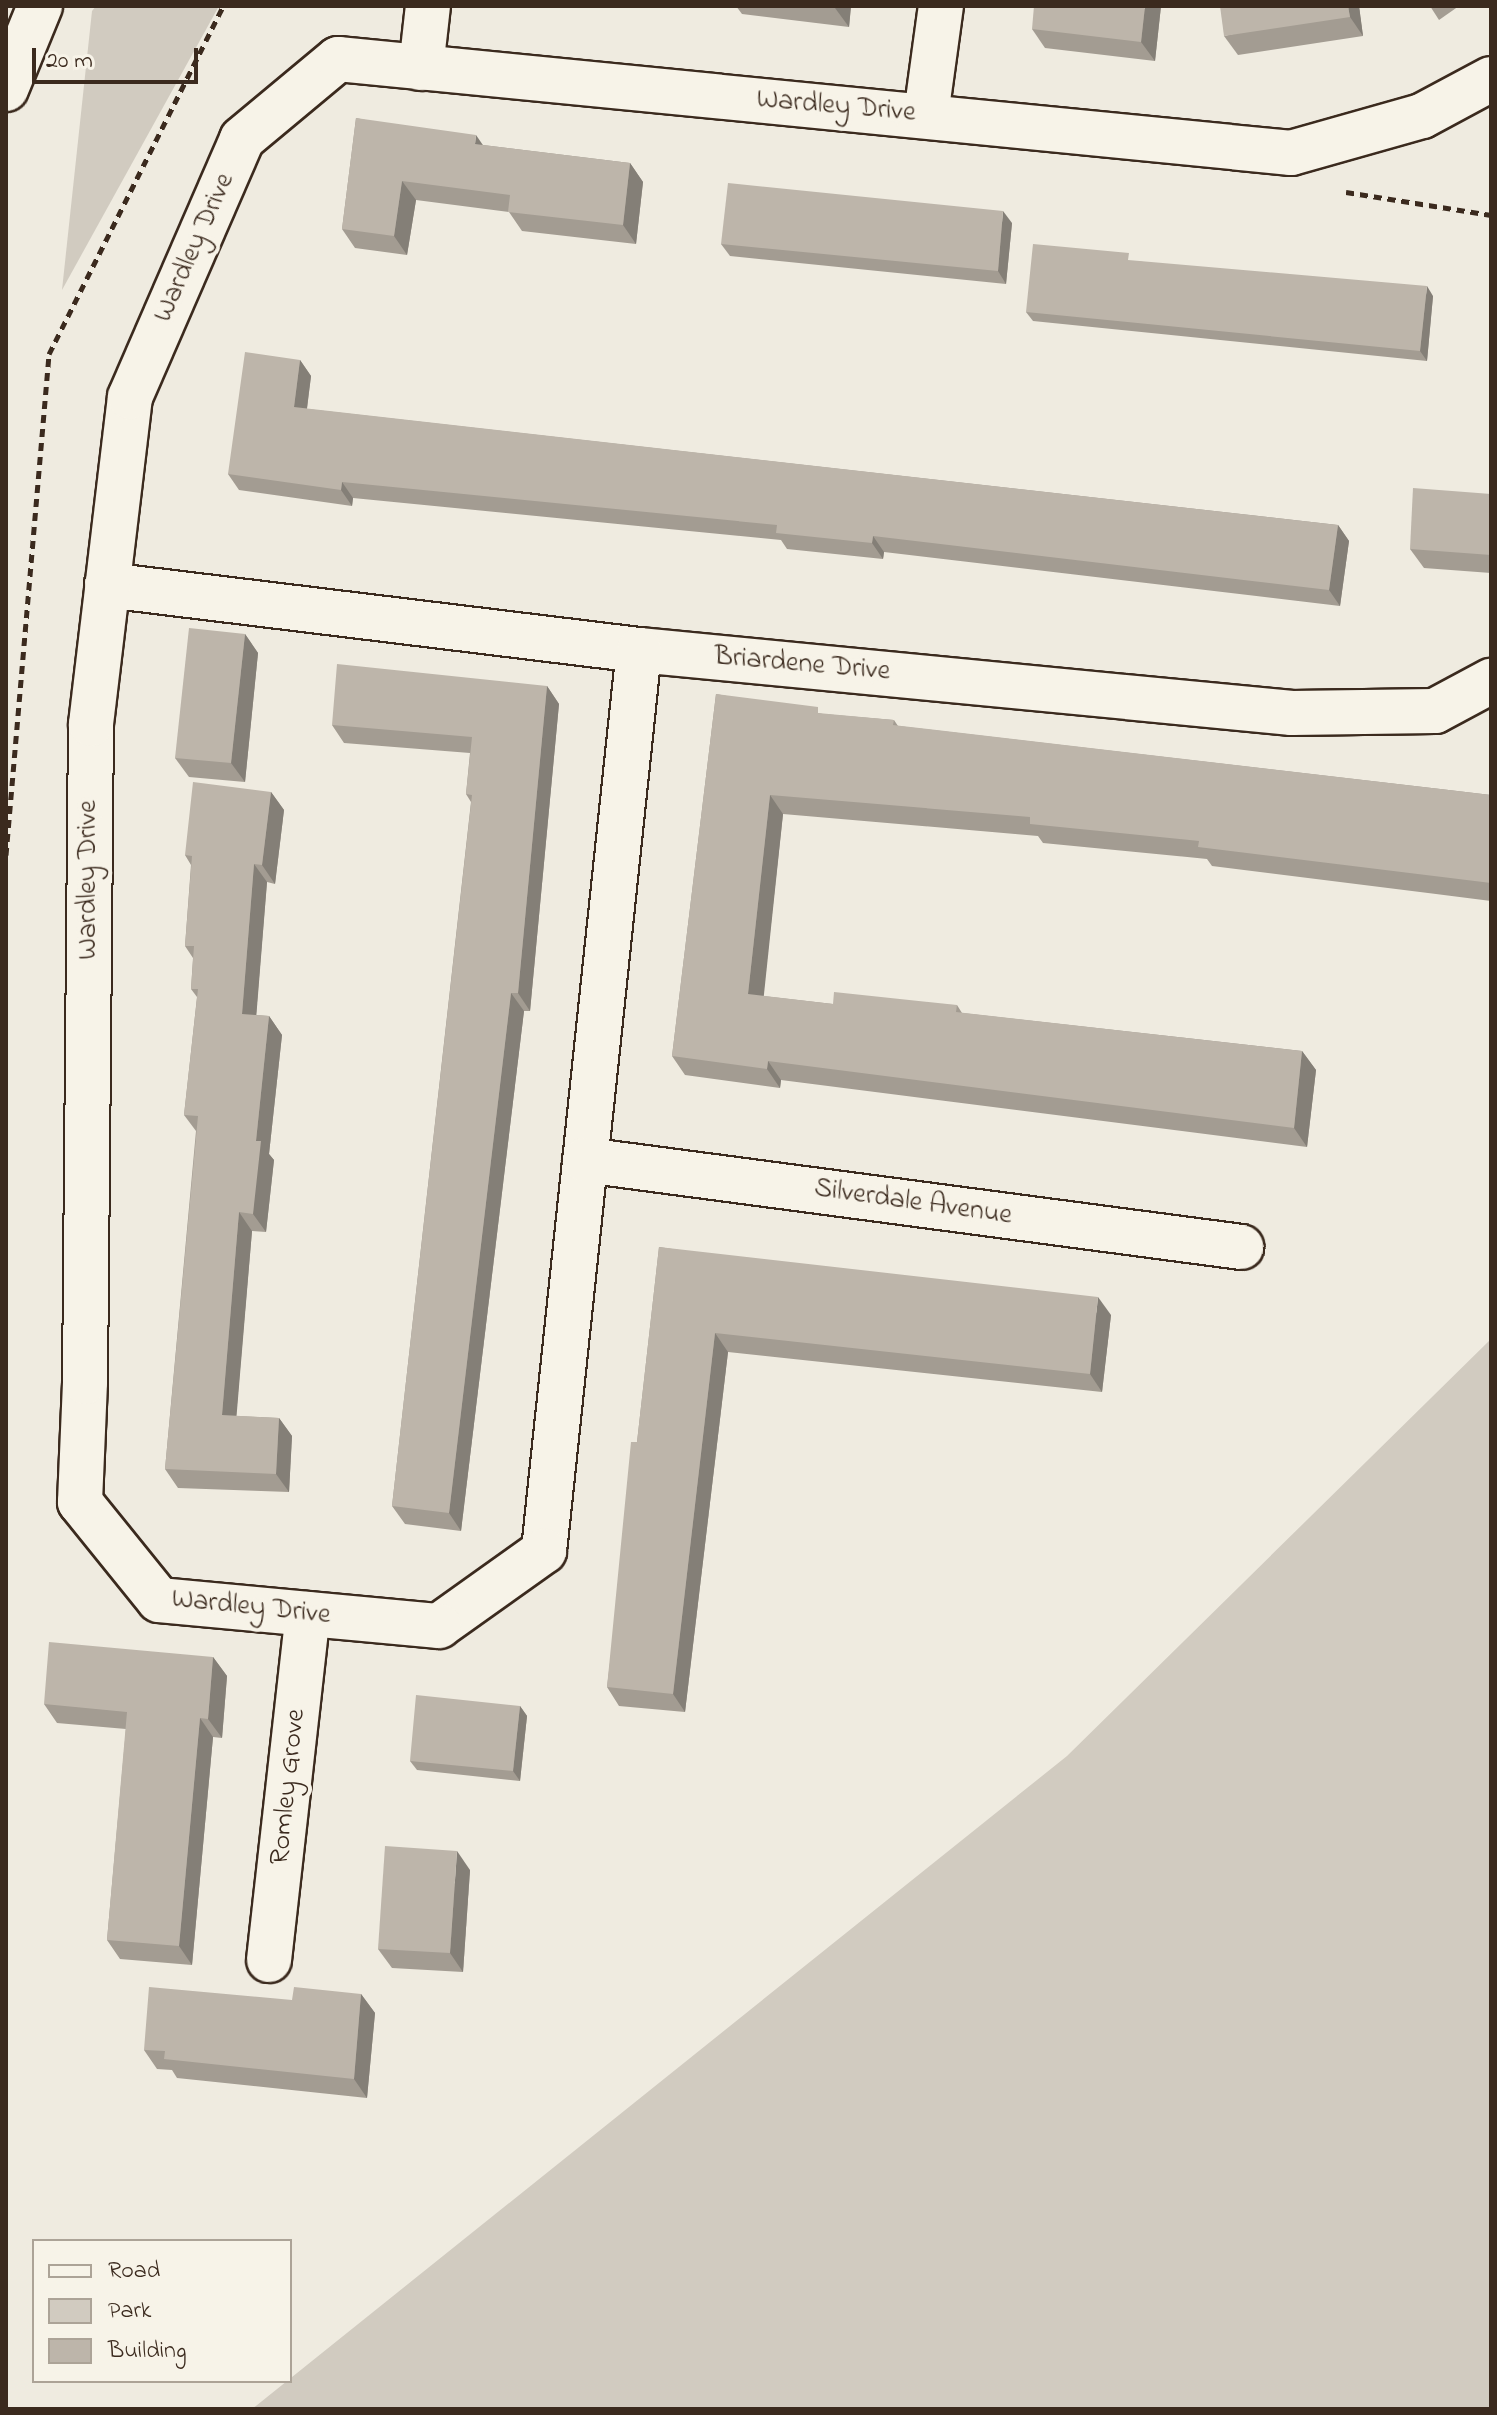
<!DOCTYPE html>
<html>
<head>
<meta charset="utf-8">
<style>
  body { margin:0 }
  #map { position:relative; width:1497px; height:2415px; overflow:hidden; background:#efebe0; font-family:"Indie Flower",sans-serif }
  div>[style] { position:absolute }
  .green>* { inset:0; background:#d1cbc0 }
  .path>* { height:5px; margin-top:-2.5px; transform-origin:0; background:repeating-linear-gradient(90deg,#3b2a1e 0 8px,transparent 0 14px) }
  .roads { filter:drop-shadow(2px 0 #3b2a1e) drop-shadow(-2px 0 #3b2a1e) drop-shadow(0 2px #3b2a1e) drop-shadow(0 -2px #3b2a1e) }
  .street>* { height:44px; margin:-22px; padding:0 22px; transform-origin:22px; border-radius:22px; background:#f7f3e8 }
  .primary>* { height:44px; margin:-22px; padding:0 22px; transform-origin:22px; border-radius:22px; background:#f7f3e8 }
  .wall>* { inset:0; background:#a39c92 }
  .shaded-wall>* { inset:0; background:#847f77 }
  .building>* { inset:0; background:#bdb5aa }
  span { translate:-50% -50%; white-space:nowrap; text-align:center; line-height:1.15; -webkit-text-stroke:8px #f7f3e8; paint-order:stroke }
  .street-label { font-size:28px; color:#3b2a1e }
  .frame { position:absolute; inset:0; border:8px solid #3b2a1e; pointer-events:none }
  .legend { position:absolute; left:32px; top:2239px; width:260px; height:144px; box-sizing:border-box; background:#f7f3e8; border:2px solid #aca397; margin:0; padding:10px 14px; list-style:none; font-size:24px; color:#3b2a1e }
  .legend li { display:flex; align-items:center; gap:16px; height:40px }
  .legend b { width:40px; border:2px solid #aca397 }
  .scale { position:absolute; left:32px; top:48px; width:166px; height:36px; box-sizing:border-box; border:4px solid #3b2a1e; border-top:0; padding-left:10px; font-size:24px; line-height:28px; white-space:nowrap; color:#3b2a1e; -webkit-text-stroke:6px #f7f3e8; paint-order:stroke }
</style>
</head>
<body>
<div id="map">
  <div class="green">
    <div style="clip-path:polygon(96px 6px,219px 6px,62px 290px,92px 11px)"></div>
    <div style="clip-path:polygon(1491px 1339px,1491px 2409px,252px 2409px,1067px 1756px)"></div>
  </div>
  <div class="path">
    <div style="left:1346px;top:192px;width:147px;rotate:9deg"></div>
    <div style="left:6px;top:855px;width:503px;rotate:-85.09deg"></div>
    <div style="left:49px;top:354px;width:389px;rotate:-63.4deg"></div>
  </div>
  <div class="roads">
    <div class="street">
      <div style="left:421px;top:68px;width:62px;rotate:-83.6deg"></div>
      <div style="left:926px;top:115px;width:110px;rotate:-82.2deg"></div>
      <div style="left:107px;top:585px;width:536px;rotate:6.97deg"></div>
      <div style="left:639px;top:650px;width:656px;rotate:5.51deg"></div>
      <div style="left:1292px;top:713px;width:143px;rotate:-0.8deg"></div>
      <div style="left:1435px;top:711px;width:64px;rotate:-28.2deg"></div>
      <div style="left:639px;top:650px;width:906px;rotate:96.02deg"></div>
      <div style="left:544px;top:1551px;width:129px;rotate:144.5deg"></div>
      <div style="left:439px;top:1626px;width:281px;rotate:-174.7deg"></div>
      <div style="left:159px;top:1600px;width:126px;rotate:-128.9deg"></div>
      <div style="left:80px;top:1502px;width:120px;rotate:-87.6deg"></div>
      <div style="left:85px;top:1382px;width:658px;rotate:-89.48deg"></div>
      <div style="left:91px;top:724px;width:329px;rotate:-83.2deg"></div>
      <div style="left:130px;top:397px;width:281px;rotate:-66.5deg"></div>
      <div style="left:242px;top:139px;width:125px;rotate:-39.8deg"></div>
      <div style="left:338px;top:59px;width:958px;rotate:5.63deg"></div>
      <div style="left:1291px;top:153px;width:136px;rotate:-15.8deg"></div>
      <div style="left:1422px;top:116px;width:78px;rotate:-28.2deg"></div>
      <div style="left:585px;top:1160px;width:662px;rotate:7.55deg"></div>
      <div style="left:269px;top:1960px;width:348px;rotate:-83.6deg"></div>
    </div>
    <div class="primary">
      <div style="left:6px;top:89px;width:90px;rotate:-67.7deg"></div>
    </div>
  </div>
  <div class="wall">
    <div style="clip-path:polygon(736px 6px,851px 6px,849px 27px,742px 14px)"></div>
    <div style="clip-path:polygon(1161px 6px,1155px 61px,1045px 48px,1032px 29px)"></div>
    <div style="clip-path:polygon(1359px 6px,1363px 36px,1238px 55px,1224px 36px)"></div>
    <div style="clip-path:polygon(1430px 6px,1459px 6px,1439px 20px)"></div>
    <div style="clip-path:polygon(356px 118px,483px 145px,630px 163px,643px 182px,636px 244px,522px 231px,509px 212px,416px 200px,407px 255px,355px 248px,342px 229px)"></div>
    <div style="clip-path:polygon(1012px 223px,1006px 284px,730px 256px,721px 244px)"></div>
    <div style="clip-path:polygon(1135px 261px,1433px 296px,1427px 361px,1033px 321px,1026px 312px)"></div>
    <div style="clip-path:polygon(300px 360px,311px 376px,307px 409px,1338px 525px,1349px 541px,1340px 606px,884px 552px,883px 559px,787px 549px,781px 540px,353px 498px,352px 506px,239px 490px,228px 474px)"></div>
    <div style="clip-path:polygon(1491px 494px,1491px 573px,1424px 568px,1410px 549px)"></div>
    <div style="clip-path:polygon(245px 634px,258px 653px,245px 782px,189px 777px,175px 758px)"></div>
    <div style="clip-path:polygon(547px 686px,559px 704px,530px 1011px,524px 1011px,461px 1531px,405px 1524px,392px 1506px,471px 802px,466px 794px,470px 753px,344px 743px,332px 725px)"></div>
    <div style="clip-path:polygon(716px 694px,823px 714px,894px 720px,898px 726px,1491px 795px,1491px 901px,1212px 866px,1207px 859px,1043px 843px,1038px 836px,783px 814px,763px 996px,833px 1004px,957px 1005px,962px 1013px,1302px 1051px,1316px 1070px,1307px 1147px,781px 1080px,780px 1088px,685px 1075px,672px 1056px)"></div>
    <div style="clip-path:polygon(271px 792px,284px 810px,275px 884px,267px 882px,256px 1015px,269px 1016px,282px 1035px,269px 1154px,274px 1160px,266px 1232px,252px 1231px,236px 1416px,279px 1418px,292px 1436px,289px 1492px,178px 1488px,165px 1469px,196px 1131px,184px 1115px,197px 997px,191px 989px,193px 958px,185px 946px,191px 865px,185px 855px)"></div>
    <div style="clip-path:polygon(659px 1247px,1111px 1315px,1102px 1392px,728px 1352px,685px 1712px,619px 1706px,607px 1687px,637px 1442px)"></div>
    <div style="clip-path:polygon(213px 1657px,227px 1676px,222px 1738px,213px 1737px,192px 1965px,120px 1959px,107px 1940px,126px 1729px,57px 1723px,44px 1704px)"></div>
    <div style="clip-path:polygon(520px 1706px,527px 1716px,520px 1781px,417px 1770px,410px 1761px)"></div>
    <div style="clip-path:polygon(470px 1870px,463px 1972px,392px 1968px,378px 1949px)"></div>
    <div style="clip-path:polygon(361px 1994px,375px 2013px,367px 2098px,177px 2078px,172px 2070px,157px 2069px,144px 2050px,292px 2000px)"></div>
  </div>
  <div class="shaded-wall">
    <div style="clip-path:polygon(836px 6px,851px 6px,849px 27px,835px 8px)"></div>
    <div style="clip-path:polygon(1145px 6px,1161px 6px,1155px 61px,1141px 42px)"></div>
    <div style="clip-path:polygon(1348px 6px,1359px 6px,1363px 36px,1350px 17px)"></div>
    <div style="clip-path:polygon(476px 135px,489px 154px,475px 144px)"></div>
    <div style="clip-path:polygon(630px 163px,643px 182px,636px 244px,623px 225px)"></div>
    <div style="clip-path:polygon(402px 181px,416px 200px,407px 255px,394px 236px)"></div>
    <div style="clip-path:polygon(1003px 211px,1012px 223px,1006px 284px,998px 271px)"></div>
    <div style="clip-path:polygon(1427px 286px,1433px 296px,1427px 361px,1420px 351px)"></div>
    <div style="clip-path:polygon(300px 360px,311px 376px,305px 423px,294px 407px)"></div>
    <div style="clip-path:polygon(342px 482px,353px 498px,352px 506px,341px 490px)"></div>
    <div style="clip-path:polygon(1338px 525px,1349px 541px,1340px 606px,1329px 590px)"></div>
    <div style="clip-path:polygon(873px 536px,884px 552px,883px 559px,872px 543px)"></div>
    <div style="clip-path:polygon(245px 634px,258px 653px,245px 782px,231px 763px)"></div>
    <div style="clip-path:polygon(547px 686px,559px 704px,530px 1011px,518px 993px)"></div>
    <div style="clip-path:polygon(271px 792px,284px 810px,275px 884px,262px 865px)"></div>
    <div style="clip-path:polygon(770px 795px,783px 814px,762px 1013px,748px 994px)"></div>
    <div style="clip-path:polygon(254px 864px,267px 882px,255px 1032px,242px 1014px)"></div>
    <div style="clip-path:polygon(511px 993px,524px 1011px,461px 1531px,449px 1513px)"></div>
    <div style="clip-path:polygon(269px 1016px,282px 1035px,269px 1154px,274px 1160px,266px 1232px,253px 1214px,256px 1141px)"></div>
    <div style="clip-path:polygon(1302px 1051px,1316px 1070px,1307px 1147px,1294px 1128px)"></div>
    <div style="clip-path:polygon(768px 1061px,781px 1080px,780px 1088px,767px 1069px)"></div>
    <div style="clip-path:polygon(239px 1212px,252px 1231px,235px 1434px,222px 1415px)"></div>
    <div style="clip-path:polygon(1098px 1297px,1111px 1315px,1102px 1392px,1090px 1374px)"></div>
    <div style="clip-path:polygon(715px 1333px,728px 1352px,685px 1712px,673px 1694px)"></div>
    <div style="clip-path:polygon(279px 1418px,292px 1436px,289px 1492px,276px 1474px)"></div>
    <div style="clip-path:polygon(213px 1657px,227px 1676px,222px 1738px,208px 1719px)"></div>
    <div style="clip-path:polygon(520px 1706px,527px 1716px,520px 1781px,513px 1771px)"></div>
    <div style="clip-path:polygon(200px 1718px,213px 1737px,192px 1965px,179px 1946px)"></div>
    <div style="clip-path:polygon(457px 1851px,470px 1870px,463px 1972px,450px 1953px)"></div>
    <div style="clip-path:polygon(361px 1994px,375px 2013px,367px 2098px,354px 2079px)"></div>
  </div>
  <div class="building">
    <div style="clip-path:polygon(1034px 6px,1145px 6px,1141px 42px,1032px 29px)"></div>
    <div style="clip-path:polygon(1220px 6px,1348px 6px,1350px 17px,1224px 36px)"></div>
    <div style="clip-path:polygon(356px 118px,476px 135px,475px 144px,630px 163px,623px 225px,508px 212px,510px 195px,402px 181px,394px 236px,342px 229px)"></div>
    <div style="clip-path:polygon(728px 183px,1003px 211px,998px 271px,721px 244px)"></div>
    <div style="clip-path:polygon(1033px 244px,1129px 253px,1128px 260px,1427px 286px,1420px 351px,1026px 312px)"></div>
    <div style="clip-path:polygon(245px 352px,300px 360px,294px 407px,1338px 525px,1329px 590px,873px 536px,872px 543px,776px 533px,777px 525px,342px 482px,341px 490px,228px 474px)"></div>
    <div style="clip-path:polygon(1413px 488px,1491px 494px,1491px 555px,1410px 549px)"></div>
    <div style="clip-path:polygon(189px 628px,245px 634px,231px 763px,175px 758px)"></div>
    <div style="clip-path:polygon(337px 664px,547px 686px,518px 993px,511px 993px,449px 1513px,392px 1506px,472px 795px,466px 794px,472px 737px,332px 725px)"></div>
    <div style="clip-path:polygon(716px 694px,818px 707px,818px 713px,894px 720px,893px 725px,1491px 795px,1491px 883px,1198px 847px,1199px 841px,1030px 824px,1030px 817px,770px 795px,748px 994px,833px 1004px,834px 992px,957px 1005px,956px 1012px,1302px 1051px,1294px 1128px,768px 1061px,767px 1069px,672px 1056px)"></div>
    <div style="clip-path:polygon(193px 782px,271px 792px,262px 865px,254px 864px,242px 1014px,269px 1016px,256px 1141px,261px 1141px,253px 1214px,239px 1212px,222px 1415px,279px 1418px,276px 1474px,165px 1469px,198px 1116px,184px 1115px,198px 989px,191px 989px,194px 946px,185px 946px,192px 856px,185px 855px)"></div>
    <div style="clip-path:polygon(659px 1247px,1098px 1297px,1090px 1374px,715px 1333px,673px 1694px,607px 1687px,631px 1442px,637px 1442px)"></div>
    <div style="clip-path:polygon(49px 1642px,213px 1657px,208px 1719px,200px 1718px,179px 1946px,107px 1940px,127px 1712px,44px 1704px)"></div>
    <div style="clip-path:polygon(416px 1695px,520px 1706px,513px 1771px,410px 1761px)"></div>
    <div style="clip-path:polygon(385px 1846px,457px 1851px,450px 1953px,378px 1949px)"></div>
    <div style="clip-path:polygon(149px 1987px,292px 2000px,294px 1987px,361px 1994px,354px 2079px,164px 2059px,165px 2051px,144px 2050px)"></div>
  </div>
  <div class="street-label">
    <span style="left:836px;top:107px;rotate:5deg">Wardley Drive</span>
    <span style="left:195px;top:248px;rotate:-66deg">Wardley Drive</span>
    <span style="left:802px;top:665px;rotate:5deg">Briardene Drive</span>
    <span style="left:89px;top:880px;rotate:-90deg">Wardley Drive</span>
    <span style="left:913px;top:1203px;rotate:8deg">Silverdale Avenue</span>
    <span style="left:251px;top:1608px;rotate:6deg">Wardley Drive</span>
    <span style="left:289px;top:1787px;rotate:-84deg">Romley Grove</span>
  </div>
  <div class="frame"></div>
  <ul class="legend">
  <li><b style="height:10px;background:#f7f3e8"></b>Road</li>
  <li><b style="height:22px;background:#d1cbc0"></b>Park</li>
  <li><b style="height:22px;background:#bdb5aa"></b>Building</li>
  </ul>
  <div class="scale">20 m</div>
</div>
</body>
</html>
